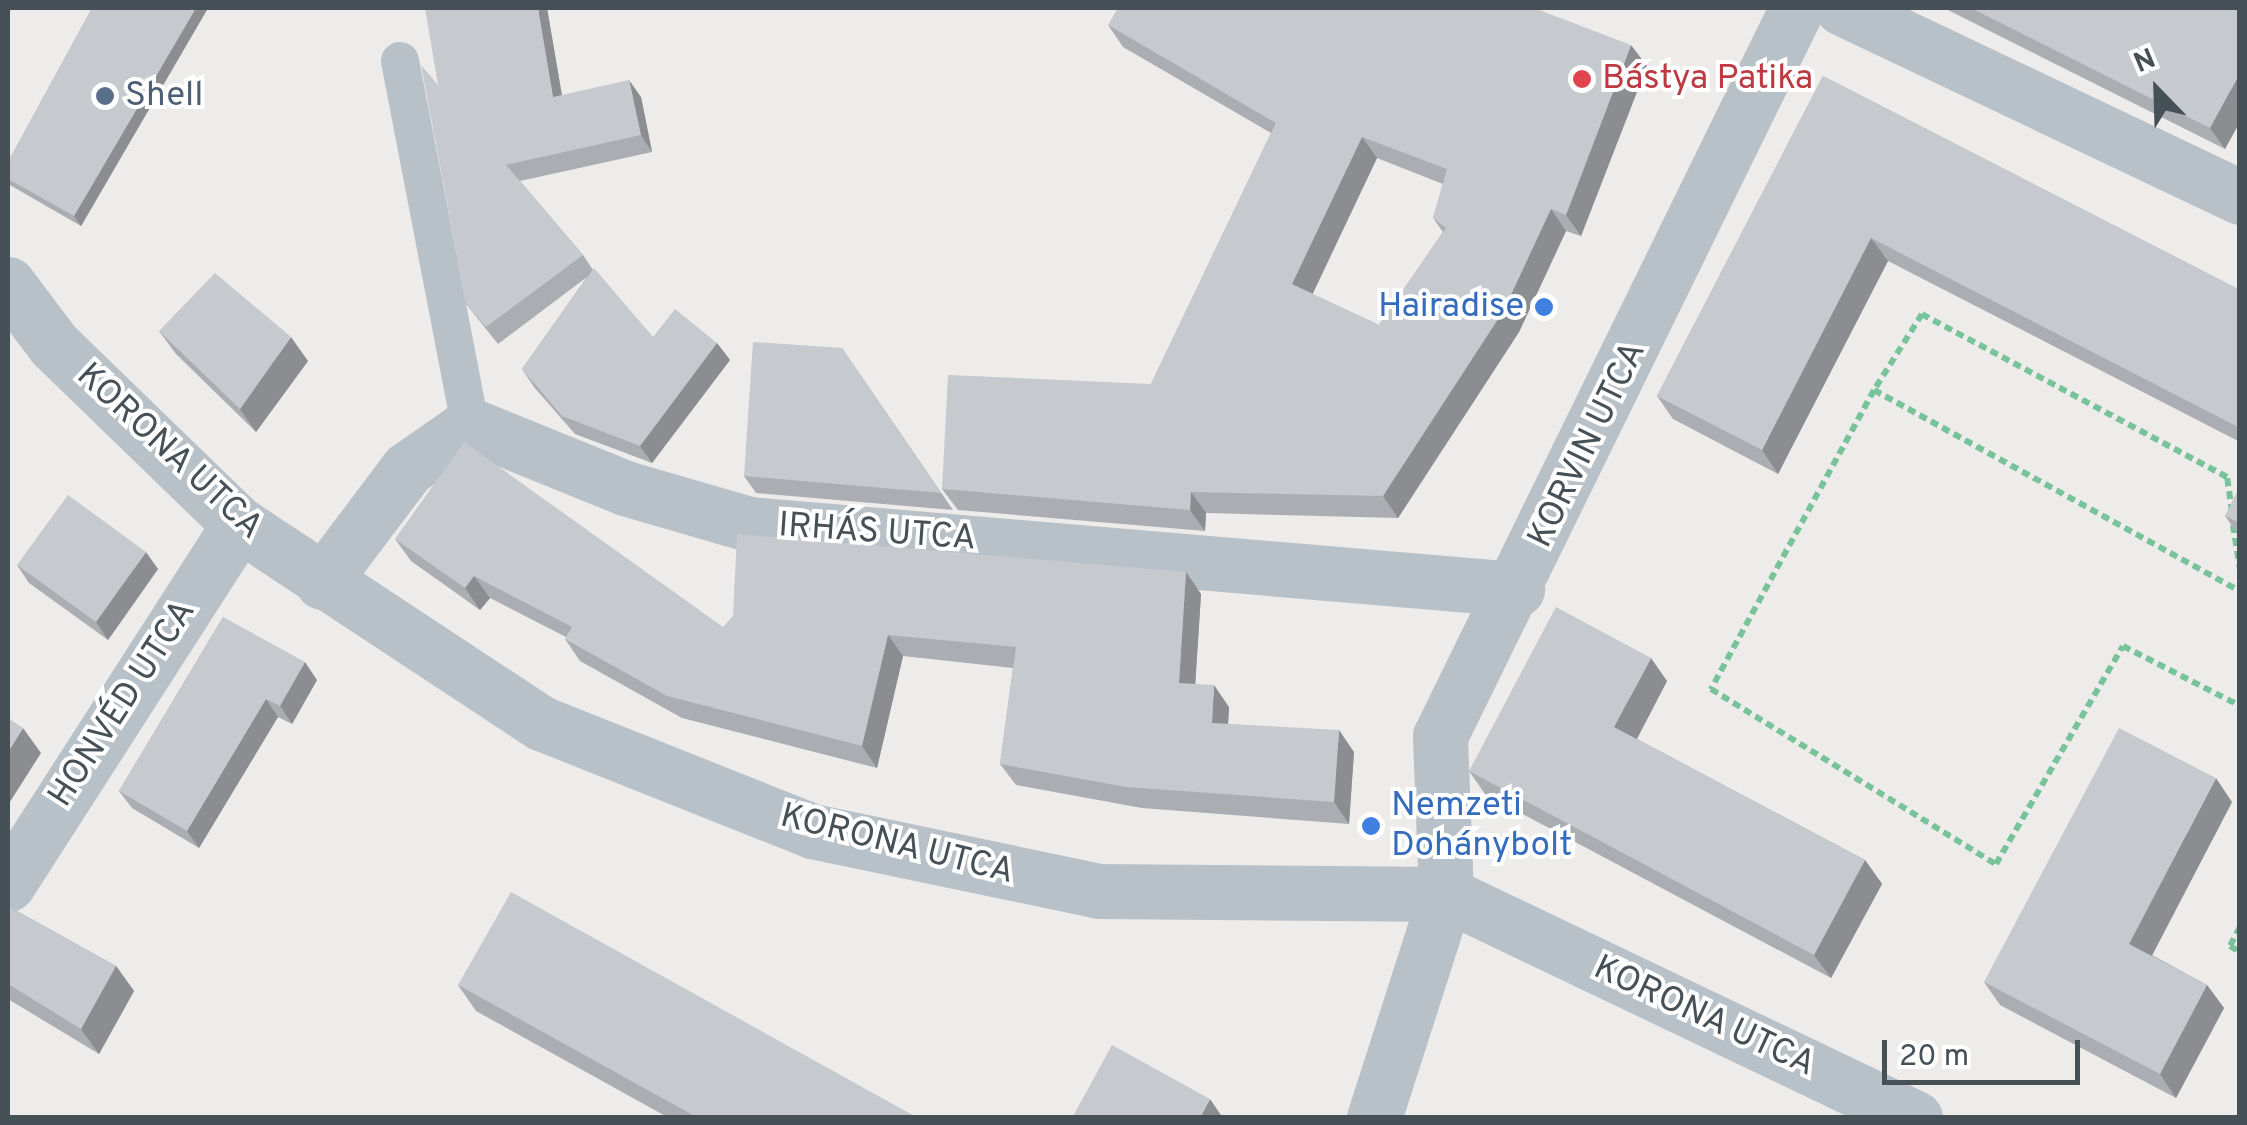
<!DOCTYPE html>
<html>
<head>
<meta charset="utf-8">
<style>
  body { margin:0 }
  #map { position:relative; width:2247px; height:1125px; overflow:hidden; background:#eeebeb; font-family:Overpass,sans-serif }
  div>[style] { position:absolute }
  .path>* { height:6px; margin-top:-3px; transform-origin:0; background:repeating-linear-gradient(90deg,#78c39a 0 8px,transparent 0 13px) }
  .service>* { height:38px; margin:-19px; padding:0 19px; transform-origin:19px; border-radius:19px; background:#b8c1c7 }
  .minor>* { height:55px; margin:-27.5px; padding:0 27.5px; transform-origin:27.5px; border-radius:27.5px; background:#b8c1c7 }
  .wall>* { inset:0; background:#aaadb1 }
  .shaded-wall>* { inset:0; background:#8b8d90 }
  .building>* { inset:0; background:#c6c9ce }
  .dots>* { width:28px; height:28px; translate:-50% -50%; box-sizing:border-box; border:5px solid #fff; border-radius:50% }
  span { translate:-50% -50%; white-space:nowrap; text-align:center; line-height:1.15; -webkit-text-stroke:8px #fff; paint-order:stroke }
  .health-label { font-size:35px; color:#be3a42 }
  .left { translate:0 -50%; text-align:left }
  .service-label { font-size:35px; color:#4e5e75 }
  .shop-label { font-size:35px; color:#366cbe }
  .right { translate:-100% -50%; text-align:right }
  .street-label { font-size:35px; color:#465057 }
  .frame { position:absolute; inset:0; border:10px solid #465057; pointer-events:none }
  .north { position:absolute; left:2107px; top:40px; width:100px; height:100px; -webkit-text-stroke:8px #fff; paint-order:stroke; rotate:337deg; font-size:28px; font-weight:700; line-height:40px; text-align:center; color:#465057 }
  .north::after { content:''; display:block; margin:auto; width:35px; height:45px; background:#465057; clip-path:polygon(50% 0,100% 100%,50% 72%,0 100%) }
  .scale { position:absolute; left:1882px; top:1040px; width:198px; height:45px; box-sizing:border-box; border:5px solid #465057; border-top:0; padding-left:12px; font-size:30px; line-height:35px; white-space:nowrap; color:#465057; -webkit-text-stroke:8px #fff; paint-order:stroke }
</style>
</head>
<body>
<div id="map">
  <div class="path">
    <div style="left:1874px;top:390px;width:341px;rotate:118.6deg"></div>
    <div style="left:1711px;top:689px;width:334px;rotate:31.6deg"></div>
    <div style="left:1996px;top:864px;width:252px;rotate:-59.8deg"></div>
    <div style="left:2123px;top:646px;width:131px;rotate:27.1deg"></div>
    <div style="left:2232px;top:512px;width:35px;rotate:-98deg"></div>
    <div style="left:2227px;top:477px;width:346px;rotate:-151.9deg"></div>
    <div style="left:1922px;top:314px;width:90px;rotate:122.3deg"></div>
    <div style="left:1874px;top:390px;width:418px;rotate:28.8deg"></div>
    <div style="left:2233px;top:525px;width:45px;rotate:81deg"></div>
    <div style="left:2240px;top:927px;width:21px;rotate:118deg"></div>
    <div style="left:2230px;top:946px;width:12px;rotate:31deg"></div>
  </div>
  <div class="service">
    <div style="left:400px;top:61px;width:371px;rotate:79.1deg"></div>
  </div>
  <div class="minor">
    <div style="left:1842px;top:8px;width:441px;rotate:25.4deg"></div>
    <div style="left:8px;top:284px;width:76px;rotate:53deg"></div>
    <div style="left:54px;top:345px;width:257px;rotate:44.1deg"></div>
    <div style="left:239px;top:524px;width:362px;rotate:33.4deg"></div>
    <div style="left:541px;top:723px;width:292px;rotate:21.7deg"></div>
    <div style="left:812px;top:831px;width:293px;rotate:11.8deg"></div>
    <div style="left:1099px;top:891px;width:347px;rotate:0.5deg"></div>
    <div style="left:1446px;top:894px;width:520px;rotate:25.53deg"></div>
    <div style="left:322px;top:582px;width:141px;rotate:-53deg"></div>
    <div style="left:407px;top:469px;width:77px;rotate:-34.9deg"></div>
    <div style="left:470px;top:425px;width:167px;rotate:22.1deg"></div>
    <div style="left:625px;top:488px;width:129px;rotate:16.2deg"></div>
    <div style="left:749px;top:524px;width:771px;rotate:4.84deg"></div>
    <div style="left:8px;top:884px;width:428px;rotate:-57.3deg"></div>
    <div style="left:1374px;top:1118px;width:235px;rotate:-72.2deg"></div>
    <div style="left:1446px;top:894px;width:158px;rotate:-92.2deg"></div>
    <div style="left:1440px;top:736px;width:811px;rotate:-63.88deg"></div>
  </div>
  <div class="wall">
    <div style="clip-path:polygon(92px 8px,208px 8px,81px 226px,8px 184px,8px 162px)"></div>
    <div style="clip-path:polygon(547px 8px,562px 95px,641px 97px,652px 152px,520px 181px,583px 255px,593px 270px,653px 337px,717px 343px,730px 360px,652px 463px,575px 434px,534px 387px,522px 369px,587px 277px,498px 344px,466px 304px,438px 85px)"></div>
    <div style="clip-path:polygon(1944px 8px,2240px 8px,2225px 149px)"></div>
    <div style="clip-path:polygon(evenodd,1108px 25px,1647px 66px,1581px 236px,1566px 231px,1519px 332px,1398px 518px,1206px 513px,1205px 531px,958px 510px,942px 489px,1151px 384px,1271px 133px,1123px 47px,1108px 25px,1377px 158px,1443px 184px,1433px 218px,1443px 232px,1379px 325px,1312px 294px,1377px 158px)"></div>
    <div style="clip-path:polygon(1823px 76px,2240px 290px,2240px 442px,1888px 261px,1778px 474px,1673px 419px,1657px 396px)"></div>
    <div style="clip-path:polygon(159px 331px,308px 361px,256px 432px,176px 354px)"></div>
    <div style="clip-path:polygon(842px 348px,953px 510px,756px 493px,744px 476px)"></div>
    <div style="clip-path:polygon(2240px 487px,2240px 537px,2225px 516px)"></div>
    <div style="clip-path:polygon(395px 539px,723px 627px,1186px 572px,1201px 594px,1195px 684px,1229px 707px,1228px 724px,1354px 752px,1349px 824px,1142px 808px,1016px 785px,1000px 764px,1013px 668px,903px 656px,877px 768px,682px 718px,580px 661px,565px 639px,566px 637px,490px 598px,480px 610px,411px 561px)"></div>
    <div style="clip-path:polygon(17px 565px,158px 569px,108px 640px,29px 583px)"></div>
    <div style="clip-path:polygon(223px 617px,317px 680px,292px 724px,278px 717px,199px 848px,132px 808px,119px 791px)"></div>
    <div style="clip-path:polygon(1667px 681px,1637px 739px,1865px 860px,1882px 884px,1831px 978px,1485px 794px,1469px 771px)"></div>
    <div style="clip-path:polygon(2232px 802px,2152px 955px,2207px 985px,2224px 1008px,2176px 1098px,2000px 1005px,1984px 982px)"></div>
    <div style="clip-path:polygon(8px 906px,116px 966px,134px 991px,99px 1054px,8px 999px)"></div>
    <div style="clip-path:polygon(458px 985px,918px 1118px,669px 1118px,476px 1011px)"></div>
  </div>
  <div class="shaded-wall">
    <div style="clip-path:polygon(196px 8px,208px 8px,81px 226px,74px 216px)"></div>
    <div style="clip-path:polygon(538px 8px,547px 8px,565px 114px,553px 97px)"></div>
    <div style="clip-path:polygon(1631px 45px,1647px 66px,1581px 236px,1566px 215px)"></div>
    <div style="clip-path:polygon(2240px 73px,2240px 122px,2225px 149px,2210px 128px)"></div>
    <div style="clip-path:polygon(629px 80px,641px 97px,652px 152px,641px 135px)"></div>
    <div style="clip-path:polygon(1362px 137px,1377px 158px,1307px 306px,1292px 284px)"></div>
    <div style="clip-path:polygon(1551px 209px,1566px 231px,1519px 332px,1398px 518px,1383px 496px)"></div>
    <div style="clip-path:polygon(1871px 238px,1888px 261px,1778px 474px,1762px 450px)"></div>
    <div style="clip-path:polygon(291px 337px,308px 361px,256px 432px,240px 409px)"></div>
    <div style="clip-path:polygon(717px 343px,730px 360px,652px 463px,640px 446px)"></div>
    <div style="clip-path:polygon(1191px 492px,1206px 513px,1205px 531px,1190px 510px)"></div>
    <div style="clip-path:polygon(146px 552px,158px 569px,108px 640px,96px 622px)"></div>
    <div style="clip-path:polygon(1186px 572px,1201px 594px,1194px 705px,1179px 683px)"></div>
    <div style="clip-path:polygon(474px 576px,490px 598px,480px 610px,465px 588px)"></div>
    <div style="clip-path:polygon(888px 635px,903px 656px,877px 768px,862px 746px)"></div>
    <div style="clip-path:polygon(1651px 658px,1667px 681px,1631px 750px,1614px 727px)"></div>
    <div style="clip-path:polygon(305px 662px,317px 680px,292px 724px,280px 706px)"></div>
    <div style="clip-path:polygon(1214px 685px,1229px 707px,1227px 744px,1212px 723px)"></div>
    <div style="clip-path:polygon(266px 699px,278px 717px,199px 848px,187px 831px)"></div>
    <div style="clip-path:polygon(23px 728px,41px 753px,8px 805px,8px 752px)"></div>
    <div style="clip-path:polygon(1339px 730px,1354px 752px,1349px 824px,1334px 802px)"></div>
    <div style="clip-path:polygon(2216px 778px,2232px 802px,2146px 967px,2129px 944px)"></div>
    <div style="clip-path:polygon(1865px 860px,1882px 884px,1831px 978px,1814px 955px)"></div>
    <div style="clip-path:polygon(116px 966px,134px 991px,99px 1054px,81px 1029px)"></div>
    <div style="clip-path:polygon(2207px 985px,2224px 1008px,2176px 1098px,2160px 1074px)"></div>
    <div style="clip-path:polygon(1210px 1099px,1223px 1118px,1200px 1118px)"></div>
  </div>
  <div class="building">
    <div style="clip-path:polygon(92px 8px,196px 8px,74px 216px,8px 179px,8px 162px)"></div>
    <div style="clip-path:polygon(425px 8px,538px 8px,553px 97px,629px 80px,641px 135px,506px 165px,583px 255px,486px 327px,466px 304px,421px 65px,438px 85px)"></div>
    <div style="clip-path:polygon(evenodd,1118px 8px,1534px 8px,1631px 45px,1566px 215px,1551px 209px,1504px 310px,1383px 496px,1191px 492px,1190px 510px,942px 489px,948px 375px,1151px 384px,1276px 123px,1108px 25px,1118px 8px,1362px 137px,1447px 169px,1433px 218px,1446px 228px,1379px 325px,1292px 284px,1362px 137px)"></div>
    <div style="clip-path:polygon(1971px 8px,2240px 8px,2240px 73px,2210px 128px)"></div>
    <div style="clip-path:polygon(1823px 76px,2240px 290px,2240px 428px,1871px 238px,1762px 450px,1657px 396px)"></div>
    <div style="clip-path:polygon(594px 268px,653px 337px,675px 309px,717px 343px,640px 446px,562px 416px,522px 369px)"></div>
    <div style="clip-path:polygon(215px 273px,291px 337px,240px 409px,159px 331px)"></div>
    <div style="clip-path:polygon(753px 342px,842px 348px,941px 493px,744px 476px)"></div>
    <div style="clip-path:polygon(464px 442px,723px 627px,733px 616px,737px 534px,1186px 572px,1179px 683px,1214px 685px,1212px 723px,1339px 730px,1334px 802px,1126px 787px,1000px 764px,1016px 647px,888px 635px,862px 746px,667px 696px,565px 639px,572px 627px,474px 576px,465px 588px,395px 539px)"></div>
    <div style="clip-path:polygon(2240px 487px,2240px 523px,2225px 516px)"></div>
    <div style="clip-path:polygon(68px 495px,146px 552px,96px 622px,17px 565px)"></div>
    <div style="clip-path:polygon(1556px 607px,1651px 658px,1614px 727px,1865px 860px,1814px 955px,1469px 771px)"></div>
    <div style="clip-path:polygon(223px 617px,305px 662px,280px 706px,266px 699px,187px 831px,119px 791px)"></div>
    <div style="clip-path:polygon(8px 718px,23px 728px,8px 752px)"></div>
    <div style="clip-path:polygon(2119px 728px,2216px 778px,2129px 944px,2207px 985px,2160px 1074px,1984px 982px)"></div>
    <div style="clip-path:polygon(511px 892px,918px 1118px,698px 1118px,458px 985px)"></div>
    <div style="clip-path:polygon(8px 906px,116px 966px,81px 1029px,8px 984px)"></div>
    <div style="clip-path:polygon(1112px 1045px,1210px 1099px,1200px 1118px,1072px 1118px)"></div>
  </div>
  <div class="dots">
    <div style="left:1582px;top:79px;background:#e0444e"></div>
    <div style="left:105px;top:96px;background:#5c6f8a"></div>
    <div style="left:1544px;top:307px;background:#3f7fe0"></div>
    <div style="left:1371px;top:826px;background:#3f7fe0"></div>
  </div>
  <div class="health-label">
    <span class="left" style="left:1602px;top:79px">Bástya Patika</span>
  </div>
  <div class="service-label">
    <span class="left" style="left:125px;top:96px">Shell</span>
  </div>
  <div class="shop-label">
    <span class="right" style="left:1524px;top:307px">Hairadise</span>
    <span class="left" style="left:1391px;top:826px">Nemzeti<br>Dohánybolt</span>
  </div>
  <div class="street-label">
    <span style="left:1588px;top:445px;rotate:-64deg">KORVIN UTCA</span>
    <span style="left:169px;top:452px;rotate:43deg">KORONA UTCA</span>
    <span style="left:877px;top:533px;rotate:4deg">IRHÁS UTCA</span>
    <span style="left:123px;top:704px;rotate:-57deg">HONVÉD UTCA</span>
    <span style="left:897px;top:845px;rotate:14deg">KORONA UTCA</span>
    <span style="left:1704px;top:1017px;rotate:25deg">KORONA UTCA</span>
  </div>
  <div class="frame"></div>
  <div class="north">N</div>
  <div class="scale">20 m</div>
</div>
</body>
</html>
